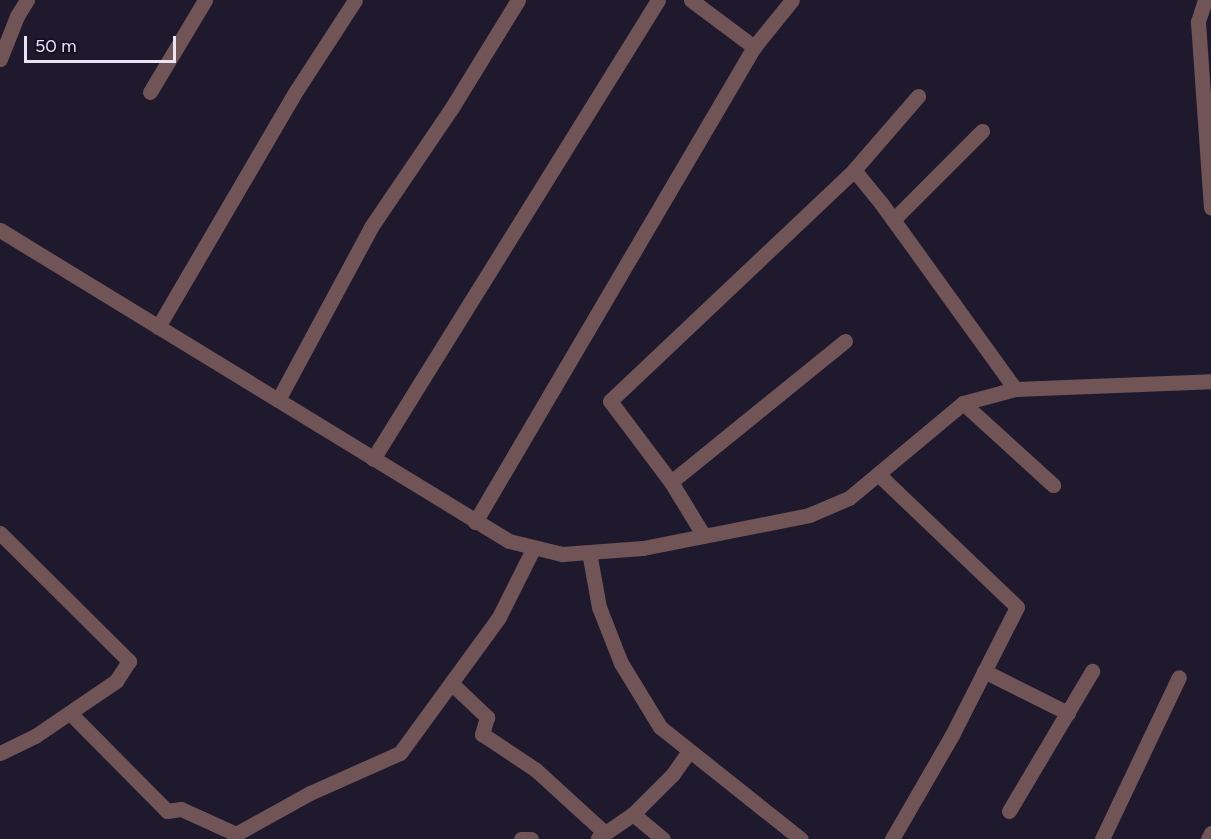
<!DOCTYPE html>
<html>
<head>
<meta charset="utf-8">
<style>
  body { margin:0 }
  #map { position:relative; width:1211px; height:839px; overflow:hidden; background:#1f192d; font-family:Figtree,sans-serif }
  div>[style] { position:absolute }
  .minor>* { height:15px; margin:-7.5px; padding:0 7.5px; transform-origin:7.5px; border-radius:7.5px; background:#715456 }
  span { translate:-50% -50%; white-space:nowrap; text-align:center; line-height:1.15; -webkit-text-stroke:4.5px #160f23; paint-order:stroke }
  .scale { position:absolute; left:24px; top:36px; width:152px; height:27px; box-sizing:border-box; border:3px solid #e8e4f3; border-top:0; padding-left:8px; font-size:18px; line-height:21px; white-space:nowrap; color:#e8e4f3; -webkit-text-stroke:4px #160f23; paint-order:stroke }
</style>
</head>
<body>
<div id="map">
  <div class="minor">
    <div style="left:691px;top:0;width:79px;rotate:36.7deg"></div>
    <div style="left:1204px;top:3px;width:20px;rotate:108deg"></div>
    <div style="left:1198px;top:22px;width:186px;rotate:86deg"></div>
    <div style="left:0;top:59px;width:46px;rotate:-68.4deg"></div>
    <div style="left:17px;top:16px;width:19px;rotate:-58deg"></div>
    <div style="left:150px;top:92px;width:107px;rotate:-59.1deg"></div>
    <div style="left:854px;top:170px;width:43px;rotate:50.7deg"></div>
    <div style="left:881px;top:203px;width:229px;rotate:54.2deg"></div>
    <div style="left:1015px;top:389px;width:196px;rotate:-2.3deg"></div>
    <div style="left:893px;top:220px;width:126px;rotate:-45deg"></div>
    <div style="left:0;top:230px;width:596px;rotate:31.43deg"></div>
    <div style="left:509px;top:541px;width:55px;rotate:13.8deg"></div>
    <div style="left:562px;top:554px;width:81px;rotate:-4.2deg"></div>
    <div style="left:643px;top:548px;width:169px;rotate:-11.2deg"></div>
    <div style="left:809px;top:515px;width:43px;rotate:-23deg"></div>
    <div style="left:849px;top:498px;width:148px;rotate:-39.8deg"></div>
    <div style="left:963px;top:403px;width:54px;rotate:-15.1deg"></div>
    <div style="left:158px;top:327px;width:273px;rotate:-59.7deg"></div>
    <div style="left:296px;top:91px;width:108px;rotate:-57deg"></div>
    <div style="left:845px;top:341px;width:224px;rotate:141deg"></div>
    <div style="left:671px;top:482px;width:101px;rotate:-127deg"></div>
    <div style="left:610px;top:401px;width:336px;rotate:-43.4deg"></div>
    <div style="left:854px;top:170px;width:98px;rotate:-49.1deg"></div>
    <div style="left:278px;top:400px;width:196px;rotate:-61.7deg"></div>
    <div style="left:371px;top:227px;width:143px;rotate:-55.9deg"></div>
    <div style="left:451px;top:109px;width:128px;rotate:-58.4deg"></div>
    <div style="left:963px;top:403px;width:122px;rotate:42.3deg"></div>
    <div style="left:373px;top:459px;width:540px;rotate:-58.16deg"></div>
    <div style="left:878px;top:474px;width:192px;rotate:43.7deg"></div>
    <div style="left:1017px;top:607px;width:144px;rotate:116.9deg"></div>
    <div style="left:952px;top:735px;width:120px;rotate:120deg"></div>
    <div style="left:671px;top:482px;width:63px;rotate:58.6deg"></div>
    <div style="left:475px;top:522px;width:551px;rotate:-59.57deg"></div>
    <div style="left:754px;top:47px;width:60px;rotate:-51deg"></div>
    <div style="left:0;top:533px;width:182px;rotate:44.8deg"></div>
    <div style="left:129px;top:661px;width:24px;rotate:123deg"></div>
    <div style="left:116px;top:681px;width:98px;rotate:145.8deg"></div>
    <div style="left:35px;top:736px;width:39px;rotate:154deg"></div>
    <div style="left:589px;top:552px;width:56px;rotate:79.7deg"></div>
    <div style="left:599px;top:607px;width:60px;rotate:68.6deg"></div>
    <div style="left:621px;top:663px;width:75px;rotate:58.6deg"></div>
    <div style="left:660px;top:727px;width:180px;rotate:38.5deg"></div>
    <div style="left:984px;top:671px;width:94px;rotate:26.6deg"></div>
    <div style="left:451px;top:683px;width:50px;rotate:43.4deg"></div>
    <div style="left:487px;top:717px;width:18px;rotate:106deg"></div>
    <div style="left:482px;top:734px;width:65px;rotate:33.7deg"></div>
    <div style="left:536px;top:770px;width:93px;rotate:42.4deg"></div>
    <div style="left:70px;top:713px;width:138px;rotate:45.3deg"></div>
    <div style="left:167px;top:811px;width:14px;rotate:-8deg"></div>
    <div style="left:181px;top:809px;width:60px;rotate:24.4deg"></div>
    <div style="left:1009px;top:811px;width:163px;rotate:-59.3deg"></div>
    <div style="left:633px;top:814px;width:57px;rotate:-45deg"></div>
    <div style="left:673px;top:774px;width:28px;rotate:-55deg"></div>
    <div style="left:598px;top:838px;width:42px;rotate:-34.4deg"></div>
    <div style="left:633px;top:814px;width:39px;rotate:40deg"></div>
    <div style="left:236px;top:839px;width:5px;rotate:-90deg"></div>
    <div style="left:236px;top:834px;width:85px;rotate:-29deg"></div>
    <div style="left:310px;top:793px;width:98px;rotate:-24deg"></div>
    <div style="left:400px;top:753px;width:168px;rotate:-53.9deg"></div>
    <div style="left:499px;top:617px;width:78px;rotate:-63.4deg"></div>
    <div style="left:521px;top:839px;width:10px"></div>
    <div style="left:1102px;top:839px;width:179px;rotate:-64.6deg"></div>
    <div style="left:1208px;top:839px;width:7px;rotate:-63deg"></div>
  </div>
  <div class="scale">50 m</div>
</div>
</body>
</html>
